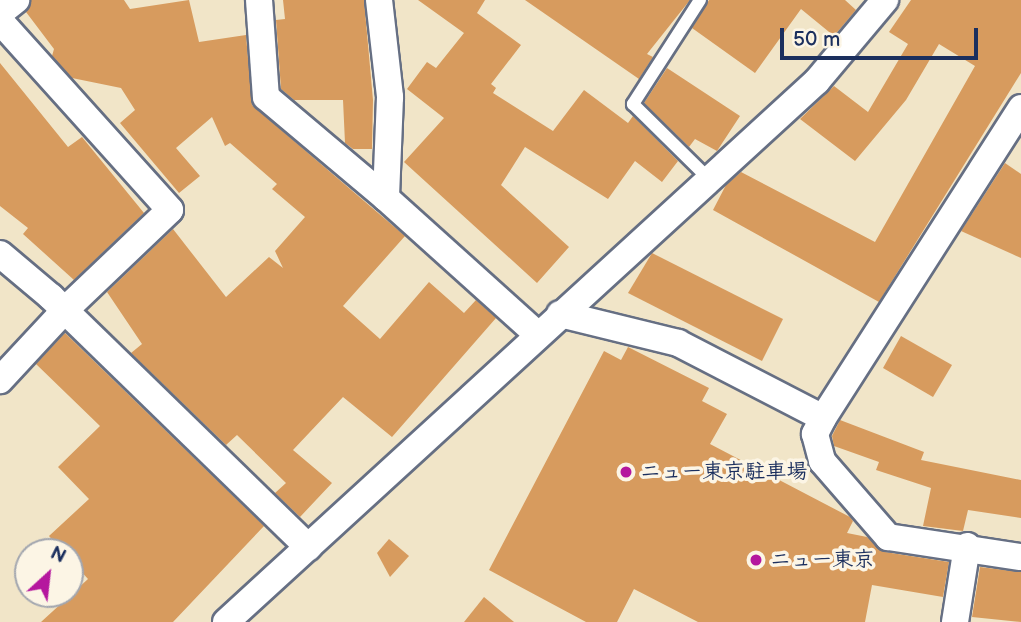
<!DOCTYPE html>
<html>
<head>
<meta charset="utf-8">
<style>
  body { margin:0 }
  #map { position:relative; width:1021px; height:622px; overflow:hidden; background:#f1e5c8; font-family:"Balsamiq Sans","Klee One",sans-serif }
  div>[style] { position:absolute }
  .building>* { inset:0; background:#d79b5e }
  .roads { filter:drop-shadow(2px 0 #666f83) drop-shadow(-2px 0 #666f83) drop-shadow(0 2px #666f83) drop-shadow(0 -2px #666f83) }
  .lane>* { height:12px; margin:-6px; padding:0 6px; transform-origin:6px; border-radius:6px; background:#fff }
  .street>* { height:26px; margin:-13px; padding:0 13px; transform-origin:13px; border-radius:13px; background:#fff }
  .dots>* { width:19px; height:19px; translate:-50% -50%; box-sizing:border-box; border:4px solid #fcf5e5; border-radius:50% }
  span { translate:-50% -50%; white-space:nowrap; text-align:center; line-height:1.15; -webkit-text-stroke:7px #fcf5e5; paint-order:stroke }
  .poi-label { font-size:21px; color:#1b2f5e; font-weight:700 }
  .left { translate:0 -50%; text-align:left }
  .north { position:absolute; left:14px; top:538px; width:70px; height:70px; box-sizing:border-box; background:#fcf5e5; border:2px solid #a2a6af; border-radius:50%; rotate:27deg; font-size:19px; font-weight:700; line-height:28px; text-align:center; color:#1b2f5e }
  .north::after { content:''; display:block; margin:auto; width:24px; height:32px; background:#b5179e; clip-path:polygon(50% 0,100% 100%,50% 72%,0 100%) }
  .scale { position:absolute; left:780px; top:28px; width:198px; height:32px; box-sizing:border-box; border:4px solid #1b2f5e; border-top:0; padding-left:9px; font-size:21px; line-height:24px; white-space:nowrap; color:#1b2f5e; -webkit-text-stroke:5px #fcf5e5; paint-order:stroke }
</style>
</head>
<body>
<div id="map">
  <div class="building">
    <div style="clip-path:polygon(31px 0,124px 0,130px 9px,189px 0,199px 42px,246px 35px,252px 105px,405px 236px,343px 306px,380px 339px,429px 282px,464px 313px,476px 300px,496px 318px,392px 437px,343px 397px,293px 450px,332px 483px,300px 517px,275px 493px,286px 483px,237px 435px,226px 445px,131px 353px,142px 344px,107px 292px,173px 229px,226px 297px,269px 257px,283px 268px,275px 251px,305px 217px,272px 189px,277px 184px,230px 143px,225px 146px,212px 117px,176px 148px,200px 176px,179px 193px,120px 123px,135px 110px,121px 88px,72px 78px,52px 56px,54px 49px,26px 12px)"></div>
    <div style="clip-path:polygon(283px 0,364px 0,373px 100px,372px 149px,353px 149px,345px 143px,343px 100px,294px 100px,281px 89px,276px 20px,285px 19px)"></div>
    <div style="clip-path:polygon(418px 0,485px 0,477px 13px,521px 45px,491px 84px,496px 88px,493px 93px,553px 131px,584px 90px,628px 123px,633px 116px,678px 161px,662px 182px,635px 161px,608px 199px,525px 147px,501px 185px,569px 247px,537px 283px,404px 162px,444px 118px,407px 89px,427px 62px,436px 68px,464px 33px)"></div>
    <div style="clip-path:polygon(525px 0,690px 0,647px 54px,653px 57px,639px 79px)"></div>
    <div style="clip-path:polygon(709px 0,845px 0,856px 10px,834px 36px,801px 9px,755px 73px,692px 28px)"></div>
    <div style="clip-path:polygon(911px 0,1021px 0,1021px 73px,879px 302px,713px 210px,726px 185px,741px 172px,875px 242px,975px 66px,939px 44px,906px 100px,855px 161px,800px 119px,834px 86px,868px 112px,908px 44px,889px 32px)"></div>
    <div style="clip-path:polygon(0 63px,68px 147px,82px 137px,144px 213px,74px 280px,23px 234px,28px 228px,0 206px)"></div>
    <div style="clip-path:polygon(667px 68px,740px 116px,717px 151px,695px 139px,689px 147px,644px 103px)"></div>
    <div style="clip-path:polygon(1005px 163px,1021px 174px,1021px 258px,961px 231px)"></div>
    <div style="clip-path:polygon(652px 253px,783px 319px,762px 361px,628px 293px)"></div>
    <div style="clip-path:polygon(65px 333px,264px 526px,173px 622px,41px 622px,88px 579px,70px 559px,70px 552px,63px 552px,49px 536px,89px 499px,58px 467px,100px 426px,36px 364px)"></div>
    <div style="clip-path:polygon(901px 336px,952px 365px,933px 397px,883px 368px)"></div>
    <div style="clip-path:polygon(628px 347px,709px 388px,702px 401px,727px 414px,710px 444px,850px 517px,853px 521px,847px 533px,867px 537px,885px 552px,949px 562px,943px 597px,872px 585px,865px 622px,698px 622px,634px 589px,617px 622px,586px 622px,489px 570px,604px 351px,621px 360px)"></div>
    <div style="clip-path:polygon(840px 420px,924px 452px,921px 460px,1021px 480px,1021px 518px,968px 510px,963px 531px,923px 526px,931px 488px,876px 470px,879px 462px,834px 446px,832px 436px)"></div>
    <div style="clip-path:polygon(389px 539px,409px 556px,390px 577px,377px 553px)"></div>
    <div style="clip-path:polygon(980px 567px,1021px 572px,1021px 622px,972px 617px)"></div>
    <div style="clip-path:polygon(484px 597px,514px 622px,464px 622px)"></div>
  </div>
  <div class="roads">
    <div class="lane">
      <div style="left:700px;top:0;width:124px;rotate:122.8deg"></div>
      <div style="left:633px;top:104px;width:105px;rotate:44.6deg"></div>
    </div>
    <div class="street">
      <div style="left:259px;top:0;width:97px;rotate:85.9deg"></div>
      <div style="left:266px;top:97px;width:157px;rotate:40.1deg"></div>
      <div style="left:379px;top:0;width:98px;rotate:83.5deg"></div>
      <div style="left:390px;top:97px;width:101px;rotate:92.3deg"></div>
      <div style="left:386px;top:198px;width:205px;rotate:42deg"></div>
      <div style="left:0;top:13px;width:21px;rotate:-39deg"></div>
      <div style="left:0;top:21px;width:254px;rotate:48deg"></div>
      <div style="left:170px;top:210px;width:145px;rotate:136.4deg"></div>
      <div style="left:65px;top:310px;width:96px;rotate:132.9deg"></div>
      <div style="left:0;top:254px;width:67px;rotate:40.1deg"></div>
      <div style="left:51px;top:297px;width:359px;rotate:44.2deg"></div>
      <div style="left:560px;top:314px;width:122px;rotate:13.8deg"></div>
      <div style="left:678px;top:343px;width:163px;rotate:27.3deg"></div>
      <div style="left:823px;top:418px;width:368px;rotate:-57.4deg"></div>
      <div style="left:823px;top:418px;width:18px;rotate:117deg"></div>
      <div style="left:815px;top:434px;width:28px;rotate:75deg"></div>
      <div style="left:822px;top:461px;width:101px;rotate:49deg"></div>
      <div style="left:888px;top:537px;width:134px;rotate:8.6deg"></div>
      <div style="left:226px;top:622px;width:801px;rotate:-42.47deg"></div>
      <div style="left:817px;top:81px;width:106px;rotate:-50deg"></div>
      <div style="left:955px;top:622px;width:77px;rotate:-81deg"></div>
    </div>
  </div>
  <div class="dots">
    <div style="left:626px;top:472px;background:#b5179e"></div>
    <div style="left:756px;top:560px;background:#b5179e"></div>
  </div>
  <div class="poi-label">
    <span class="left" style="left:640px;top:472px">ニュー東京駐車場</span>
    <span class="left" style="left:770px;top:560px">ニュー東京</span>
  </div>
  <div class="north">N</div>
  <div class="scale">50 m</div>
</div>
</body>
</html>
